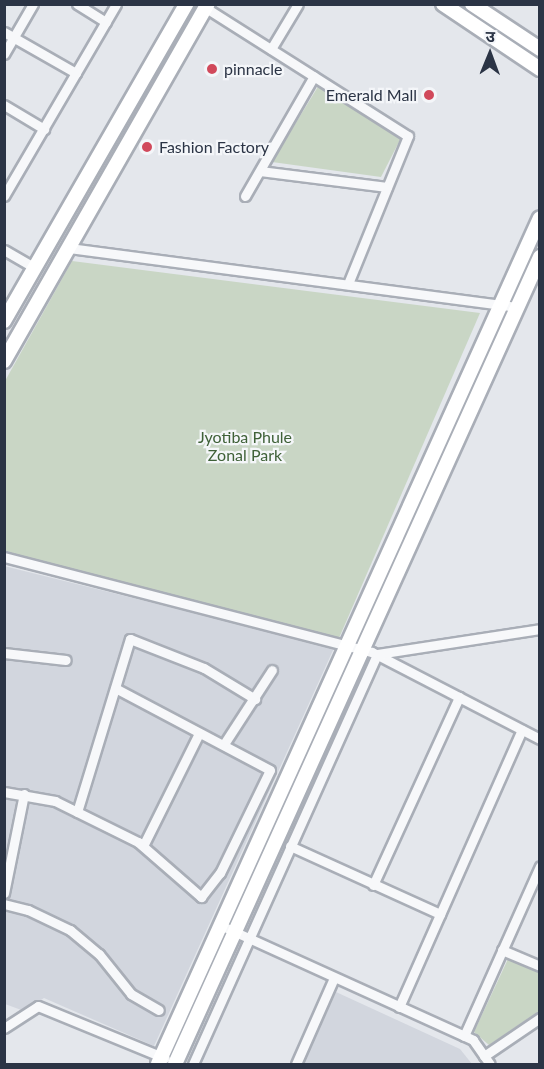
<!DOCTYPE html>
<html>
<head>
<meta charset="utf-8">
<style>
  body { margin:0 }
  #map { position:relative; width:544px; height:1069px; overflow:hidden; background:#e4e7ec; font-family:Lato,"Noto Sans Devanagari",sans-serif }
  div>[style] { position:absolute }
  .built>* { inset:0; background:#d2d6de }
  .green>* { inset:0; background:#c9d6c5 }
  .roads { filter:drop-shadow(2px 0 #a9aeb7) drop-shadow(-2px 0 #a9aeb7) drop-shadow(0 2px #a9aeb7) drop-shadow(0 -2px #a9aeb7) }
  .street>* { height:9px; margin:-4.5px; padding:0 4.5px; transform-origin:4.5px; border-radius:4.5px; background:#f7f8fa }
  .secondary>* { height:14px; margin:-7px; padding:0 7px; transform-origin:7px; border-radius:7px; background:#fff }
  .dots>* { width:16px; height:16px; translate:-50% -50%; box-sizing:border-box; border:3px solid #f4f6f9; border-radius:50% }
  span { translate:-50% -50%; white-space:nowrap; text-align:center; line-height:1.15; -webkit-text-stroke:4.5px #f4f6f9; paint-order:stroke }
  .poi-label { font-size:16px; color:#2b3445 }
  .left { translate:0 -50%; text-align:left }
  .right { translate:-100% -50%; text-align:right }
  .park-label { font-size:16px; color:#3f6138 }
  .frame { position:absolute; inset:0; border:6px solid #2b3445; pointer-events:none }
  .north { position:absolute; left:460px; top:24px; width:60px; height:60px; -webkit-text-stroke:4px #f4f6f9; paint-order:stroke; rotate:1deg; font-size:16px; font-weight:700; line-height:24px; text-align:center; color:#2b3445 }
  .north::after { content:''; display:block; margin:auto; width:21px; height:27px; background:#2b3445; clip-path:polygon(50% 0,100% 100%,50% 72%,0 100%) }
</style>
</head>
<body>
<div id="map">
  <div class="built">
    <div style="clip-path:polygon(4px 566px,334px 648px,154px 1046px,44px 998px,24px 1011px,5px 1004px)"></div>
    <div style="clip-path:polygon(336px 992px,460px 1049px,472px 1064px,303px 1064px)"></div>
  </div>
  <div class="green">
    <div style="clip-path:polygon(319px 85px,401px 138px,381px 177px,272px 162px)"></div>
    <div style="clip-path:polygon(72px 261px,480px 313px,339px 638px,5px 553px,5px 381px)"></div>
    <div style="clip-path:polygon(508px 959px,539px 972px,539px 1011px,489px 1045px,474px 1032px)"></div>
  </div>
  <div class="roads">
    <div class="street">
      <div style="left:77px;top:4px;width:34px;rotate:32deg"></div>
      <div style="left:206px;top:8px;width:239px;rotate:32.4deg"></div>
      <div style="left:408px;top:136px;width:160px;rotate:112.1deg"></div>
      <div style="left:4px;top:32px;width:83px;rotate:29.7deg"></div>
      <div style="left:271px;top:49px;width:52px;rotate:-59deg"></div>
      <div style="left:4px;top:54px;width:58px;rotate:-59.9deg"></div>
      <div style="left:4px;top:105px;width:47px;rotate:31deg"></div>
      <div style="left:260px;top:171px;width:128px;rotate:7.2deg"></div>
      <div style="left:4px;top:196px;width:222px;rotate:-59.7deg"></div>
      <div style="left:245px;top:196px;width:138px;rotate:-60.1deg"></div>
      <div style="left:69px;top:248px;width:451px;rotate:7.5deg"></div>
      <div style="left:4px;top:250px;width:36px;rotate:30deg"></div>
      <div style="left:4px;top:557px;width:380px;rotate:14.5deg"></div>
      <div style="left:372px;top:652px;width:189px;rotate:27.4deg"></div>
      <div style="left:4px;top:653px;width:62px;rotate:6.4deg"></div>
      <div style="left:224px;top:744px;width:88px;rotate:-57deg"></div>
      <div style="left:4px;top:792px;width:52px;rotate:10deg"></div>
      <div style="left:55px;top:801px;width:93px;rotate:26.3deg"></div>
      <div style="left:138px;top:842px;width:84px;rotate:41.1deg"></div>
      <div style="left:201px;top:897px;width:31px;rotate:-52deg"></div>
      <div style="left:220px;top:873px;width:114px;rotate:-64.1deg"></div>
      <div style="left:270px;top:770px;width:175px;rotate:-152.1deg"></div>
      <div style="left:77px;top:812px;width:181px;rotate:-73deg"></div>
      <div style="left:130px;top:639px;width:79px;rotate:21.4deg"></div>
      <div style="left:204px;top:668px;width:60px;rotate:31.3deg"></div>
      <div style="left:143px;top:846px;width:126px;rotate:-63.6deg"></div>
      <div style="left:290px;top:846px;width:165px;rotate:24.4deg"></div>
      <div style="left:373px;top:885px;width:207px;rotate:-65.4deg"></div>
      <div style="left:4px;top:893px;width:101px;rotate:-78.6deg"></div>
      <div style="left:4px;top:904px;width:25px;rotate:14deg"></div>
      <div style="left:28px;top:910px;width:47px;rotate:25.5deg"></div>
      <div style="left:70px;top:930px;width:38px;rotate:40deg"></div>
      <div style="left:99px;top:954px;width:51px;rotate:51.3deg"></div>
      <div style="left:131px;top:994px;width:32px;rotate:30deg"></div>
      <div style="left:220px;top:925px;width:278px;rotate:24.4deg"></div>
      <div style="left:473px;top:1040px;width:29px;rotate:55deg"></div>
      <div style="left:502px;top:950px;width:41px;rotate:22.8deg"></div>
      <div style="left:399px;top:1007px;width:303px;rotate:-66.1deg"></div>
      <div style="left:4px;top:1028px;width:40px;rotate:-32.9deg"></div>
      <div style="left:38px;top:1006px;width:137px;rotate:22.3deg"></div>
      <div style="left:464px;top:1036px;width:186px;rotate:-65.9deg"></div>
      <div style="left:484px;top:1056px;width:68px;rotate:-34.2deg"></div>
      <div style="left:193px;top:1064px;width:449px;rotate:-65.8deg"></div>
      <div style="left:377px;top:654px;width:165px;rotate:-8.7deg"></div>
      <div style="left:296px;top:1064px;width:94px;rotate:-66.2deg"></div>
    </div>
    <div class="secondary">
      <div style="left:443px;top:4px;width:117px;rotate:33.8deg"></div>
      <div style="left:472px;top:4px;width:82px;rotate:33.5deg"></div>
      <div style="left:4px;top:321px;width:366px;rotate:-60.1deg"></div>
      <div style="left:4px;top:361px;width:411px;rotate:-60.3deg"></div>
      <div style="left:158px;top:1064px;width:928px;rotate:-65.7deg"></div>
      <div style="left:175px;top:1064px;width:886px;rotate:-65.66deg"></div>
    </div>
  </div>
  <div class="dots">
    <div style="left:212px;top:69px;background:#d1495b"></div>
    <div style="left:429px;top:95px;background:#d1495b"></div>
    <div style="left:147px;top:147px;background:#d1495b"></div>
  </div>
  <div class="poi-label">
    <span class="left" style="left:224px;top:69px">pinnacle</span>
    <span class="right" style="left:417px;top:95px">Emerald Mall</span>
    <span class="left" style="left:159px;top:147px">Fashion Factory</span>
  </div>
  <div class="park-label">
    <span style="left:245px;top:446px">Jyotiba Phule<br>Zonal Park</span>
  </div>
  <div class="frame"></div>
  <div class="north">उ</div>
</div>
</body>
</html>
